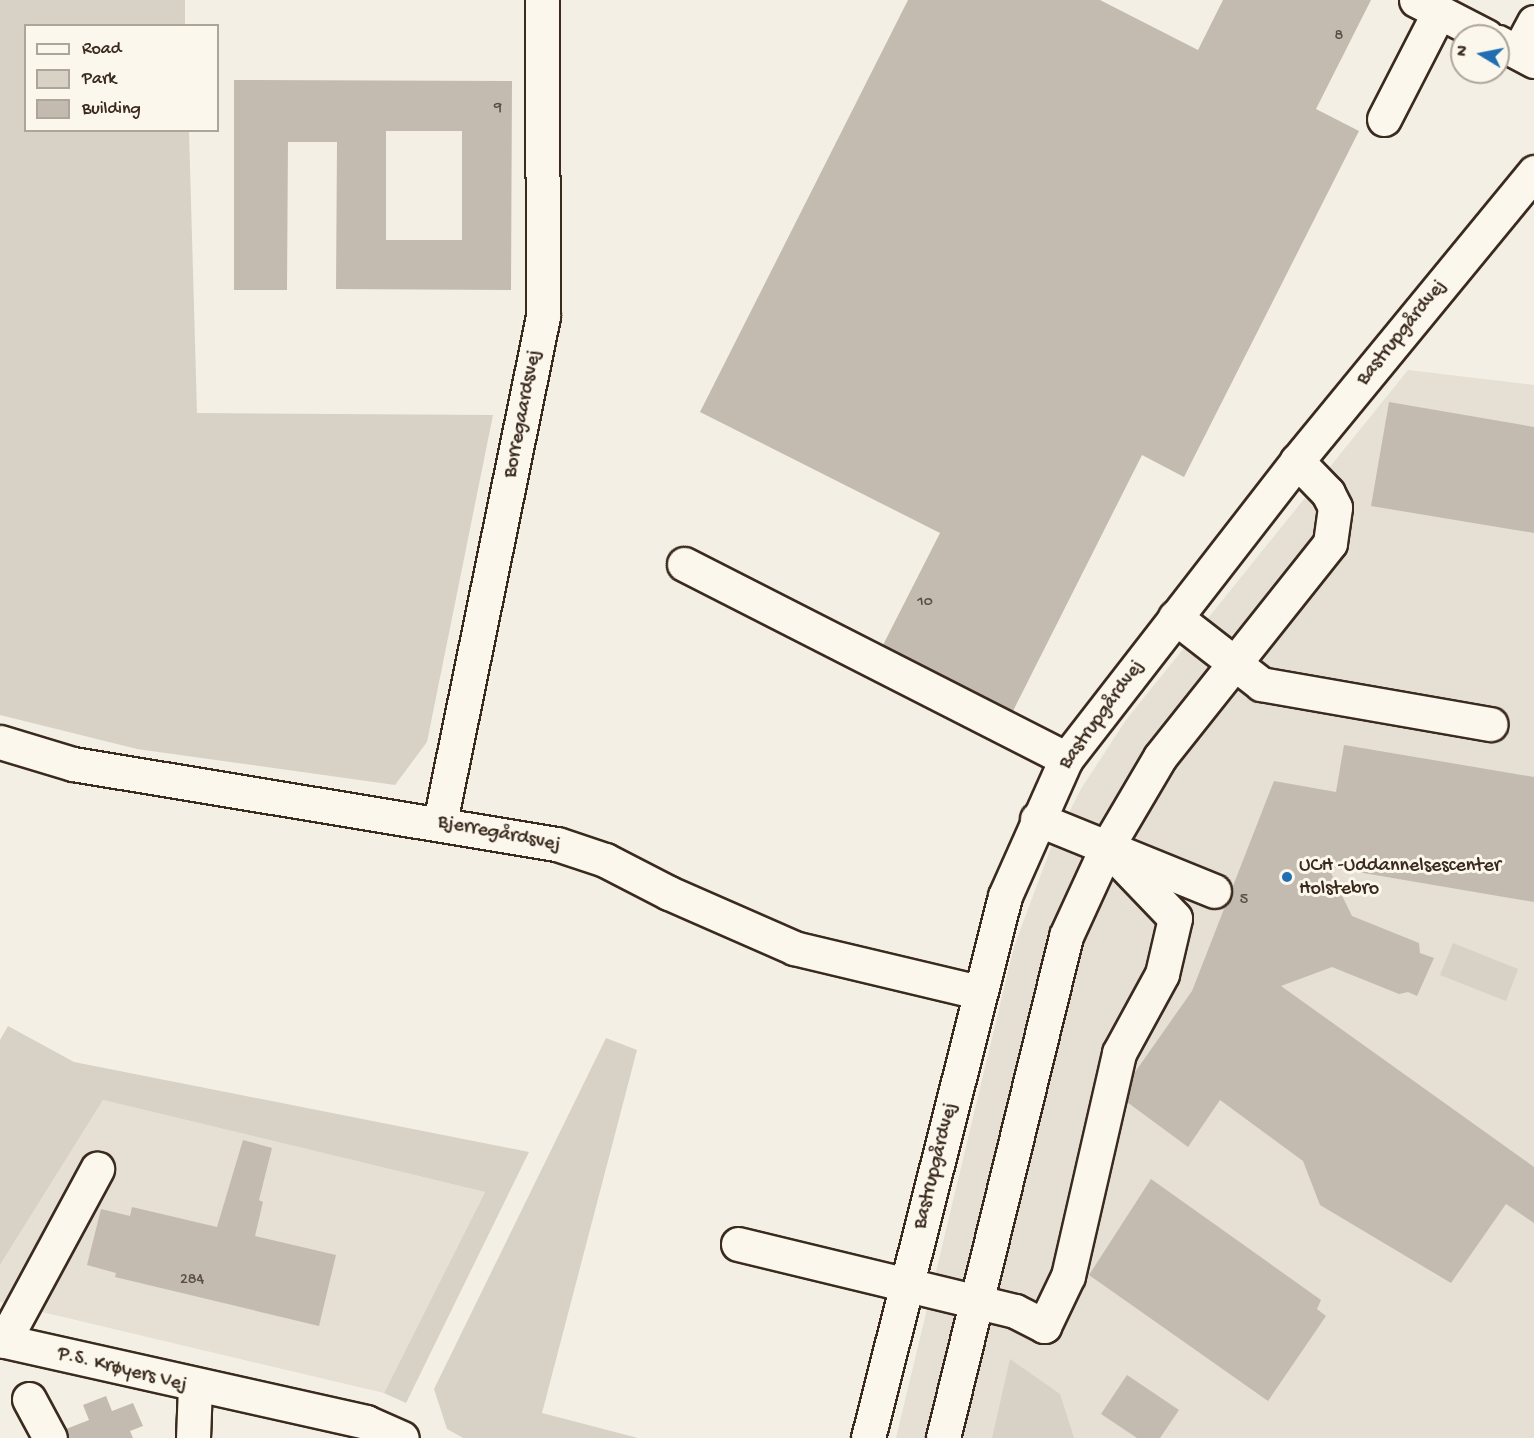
<!DOCTYPE html>
<html>
<head>
<meta charset="utf-8">
<style>
  body { margin:0 }
  #map { position:relative; width:1534px; height:1438px; overflow:hidden; background:#f3efe4; font-family:"Gochi Hand",sans-serif }
  div>[style] { position:absolute }
  .built>* { inset:0; background:#e5dfd4 }
  .green>* { inset:0; background:#d8d1c6 }
  .building>* { inset:0; background:#c3bbb0 }
  .roads { filter:drop-shadow(2px 0 #3b2a1e) drop-shadow(-2px 0 #3b2a1e) drop-shadow(0 2px #3b2a1e) drop-shadow(0 -2px #3b2a1e) }
  .minor>* { height:33px; margin:-16.5px; padding:0 16.5px; transform-origin:16.5px; border-radius:16.5px; background:#fbf7ec }
  .dots>* { width:16px; height:16px; translate:-50% -50%; box-sizing:border-box; border:3px solid #fbf7ec; border-radius:50% }
  span { translate:-50% -50%; white-space:nowrap; text-align:center; line-height:1.15; -webkit-text-stroke:6px #fbf7ec; paint-order:stroke }
  .number-label { font-size:16px; color:#5d4e42 }
  .number-label span { -webkit-text-stroke-width:0 }
  .street-label { font-size:20px; color:#3b2a1e }
  .poi-label { font-size:20px; color:#3b2a1e }
  .left { translate:0 -50%; text-align:left }
  .legend { position:absolute; left:24px; top:24px; width:195px; height:108px; box-sizing:border-box; background:#fbf7ec; border:2px solid #aea59a; margin:0; padding:8px 10px; list-style:none; font-size:18px; color:#3b2a1e }
  .legend li { display:flex; align-items:center; gap:12px; height:30px }
  .legend b { width:30px; border:2px solid #aea59a }
  .north { position:absolute; left:1450px; top:24px; width:60px; height:60px; box-sizing:border-box; background:#fbf7ec; border:2px solid #aea59a; border-radius:50%; rotate:280deg; font-size:16px; font-weight:700; line-height:24px; text-align:center; color:#3b2a1e }
  .north::after { content:''; display:block; margin:auto; width:21px; height:27px; background:#1f6fb2; clip-path:polygon(50% 0,100% 100%,50% 72%,0 100%) }
</style>
</head>
<body>
<div id="map">
  <div class="built">
    <div style="clip-path:polygon(1408px 370px,1534px 385px,1534px 1438px,896px 1438px,1014px 947px,1050px 850px,1081px 789px,1126px 720px)"></div>
    <div style="clip-path:polygon(103px 1100px,485px 1192px,384px 1393px,0 1302px,0 1265px)"></div>
  </div>
  <div class="green">
    <div style="clip-path:polygon(0 0,185px 0,185px 25px,26px 26px,26px 130px,189px 131px,197px 413px,493px 415px,427px 742px,395px 785px,137px 749px,0 715px)"></div>
    <div style="clip-path:polygon(1453px 943px,1518px 969px,1506px 1001px,1440px 975px)"></div>
    <div style="clip-path:polygon(8px 1026px,74px 1062px,529px 1152px,406px 1403px,384px 1393px,485px 1192px,103px 1100px,0 1265px,0 1040px)"></div>
    <div style="clip-path:polygon(606px 1038px,637px 1050px,542px 1413px,638px 1438px,463px 1438px,447px 1429px,434px 1389px)"></div>
    <div style="clip-path:polygon(1010px 1359px,1060px 1394px,1074px 1438px,992px 1438px)"></div>
  </div>
  <div class="building">
    <div style="clip-path:polygon(908px 0,1100px 0,1198px 50px,1223px 0,1371px 0,1316px 109px,1359px 131px,1184px 477px,1142px 455px,1013px 711px,883px 645px,940px 533px,700px 412px)"></div>
    <div style="clip-path:polygon(evenodd,234px 80px,512px 81px,511px 290px,336px 289px,337px 142px,288px 142px,287px 290px,234px 290px,234px 80px,386px 131px,462px 131px,462px 240px,386px 240px,386px 131px)"></div>
    <div style="clip-path:polygon(1389px 402px,1534px 427px,1534px 533px,1371px 506px)"></div>
    <div style="clip-path:polygon(1344px 745px,1534px 777px,1534px 902px,1328px 867px,1352px 916px,1419px 943px,1420px 953px,1434px 958px,1417px 996px,1408px 992px,1399px 994px,1332px 967px,1281px 986px,1534px 1167px,1534px 1223px,1506px 1204px,1451px 1283px,1320px 1205px,1303px 1161px,1220px 1100px,1188px 1147px,1127px 1102px,1133px 1075px,1192px 991px,1274px 781px,1336px 792px)"></div>
    <div style="clip-path:polygon(243px 1140px,272px 1148px,259px 1200px,263px 1202px,255px 1236px,336px 1255px,319px 1326px,115px 1277px,116px 1273px,87px 1265px,101px 1209px,130px 1216px,132px 1207px,217px 1227px)"></div>
    <div style="clip-path:polygon(1151px 1179px,1321px 1300px,1317px 1309px,1326px 1316px,1268px 1401px,1089px 1275px)"></div>
    <div style="clip-path:polygon(1127px 1375px,1179px 1410px,1160px 1438px,1137px 1438px,1101px 1414px)"></div>
    <div style="clip-path:polygon(106px 1396px,112px 1411px,133px 1403px,143px 1426px,130px 1431px,133px 1438px,69px 1438px,66px 1429px,89px 1420px,83px 1405px)"></div>
  </div>
  <div class="roads">
    <div class="minor">
      <div style="left:1416px;top:0;width:79px;rotate:27.2deg"></div>
      <div style="left:1498px;top:42px;width:41px;rotate:27.8deg"></div>
      <div style="left:1518px;top:52px;width:34px;rotate:-62deg"></div>
      <div style="left:1384px;top:119px;width:120px;rotate:-62.8deg"></div>
      <div style="left:684px;top:564px;width:429px;rotate:27deg"></div>
      <div style="left:1175px;top:617px;width:109px;rotate:37.9deg"></div>
      <div style="left:1261px;top:684px;width:233px;rotate:9.9deg"></div>
      <div style="left:0;top:742px;width:76px;rotate:16.8deg"></div>
      <div style="left:73px;top:764px;width:491px;rotate:9.4deg"></div>
      <div style="left:557px;top:844px;width:51px;rotate:18.4deg"></div>
      <div style="left:605px;top:860px;width:72px;rotate:27.3deg"></div>
      <div style="left:669px;top:893px;width:137px;rotate:23.7deg"></div>
      <div style="left:794px;top:948px;width:190px;rotate:13.4deg"></div>
      <div style="left:1037px;top:819px;width:191px;rotate:22.1deg"></div>
      <div style="left:440px;top:822px;width:516px;rotate:-78.49deg"></div>
      <div style="left:543px;top:316px;width:316px;rotate:-90.2deg"></div>
      <div style="left:738px;top:1244px;width:285px;rotate:13.6deg"></div>
      <div style="left:1015px;top:1311px;width:33px;rotate:27deg"></div>
      <div style="left:1044px;top:1326px;width:55px;rotate:-64.4deg"></div>
      <div style="left:1068px;top:1276px;width:229px;rotate:-77.1deg"></div>
      <div style="left:1119px;top:1053px;width:90px;rotate:-61.4deg"></div>
      <div style="left:1162px;top:974px;width:57px;rotate:-76.9deg"></div>
      <div style="left:1175px;top:918px;width:98px;rotate:-133.8deg"></div>
      <div style="left:0;top:1340px;width:375px;rotate:12.6deg"></div>
      <div style="left:366px;top:1422px;width:39px;rotate:24deg"></div>
      <div style="left:4px;top:1341px;width:196px;rotate:-61.6deg"></div>
      <div style="left:29px;top:1399px;width:44px;rotate:61.7deg"></div>
      <div style="left:193px;top:1438px;width:53px;rotate:-87.8deg"></div>
      <div style="left:868px;top:1438px;width:559px;rotate:-75.81deg"></div>
      <div style="left:1005px;top:896px;width:150px;rotate:-66deg"></div>
      <div style="left:1066px;top:759px;width:377px;rotate:-52.2deg"></div>
      <div style="left:1297px;top:461px;width:374px;rotate:-50.6deg"></div>
      <div style="left:943px;top:1438px;width:517px;rotate:-76.23deg"></div>
      <div style="left:1066px;top:936px;width:98px;rotate:-65.3deg"></div>
      <div style="left:1107px;top:847px;width:104px;rotate:-59.5deg"></div>
      <div style="left:1160px;top:757px;width:273px;rotate:-51.5deg"></div>
      <div style="left:1330px;top:543px;width:36px;rotate:-82deg"></div>
      <div style="left:1335px;top:507px;width:16px;rotate:-117deg"></div>
      <div style="left:1328px;top:493px;width:45px;rotate:-134.1deg"></div>
    </div>
  </div>
  <div class="dots">
    <div style="left:1287px;top:877px;background:#1f6fb2"></div>
  </div>
  <div class="number-label">
    <span style="left:1339px;top:37px">8</span>
    <span style="left:498px;top:109px">9</span>
    <span style="left:925px;top:603px">10</span>
    <span style="left:1244px;top:901px">5</span>
    <span style="left:192px;top:1281px">284</span>
  </div>
  <div class="street-label">
    <span style="left:1402px;top:333px;rotate:-51deg">Bastrupgårdvej</span>
    <span style="left:523px;top:414px;rotate:-79deg">Borregaardsvej</span>
    <span style="left:1102px;top:715px;rotate:-54deg">Bastrupgårdvej</span>
    <span style="left:499px;top:834px;rotate:11deg">Bjerregårdsvej</span>
    <span style="left:936px;top:1166px;rotate:-76deg">Bastrupgårdvej</span>
    <span style="left:122px;top:1370px;rotate:14deg">P.S. Krøyers Vej</span>
  </div>
  <div class="poi-label">
    <span class="left" style="left:1299px;top:878px">UCH -Uddannelsescenter<br>Holstebro</span>
  </div>
  <ul class="legend">
  <li><b style="height:8px;background:#fbf7ec"></b>Road</li>
  <li><b style="height:16px;background:#d8d1c6"></b>Park</li>
  <li><b style="height:16px;background:#c3bbb0"></b>Building</li>
  </ul>
  <div class="north">N</div>
</div>
</body>
</html>
